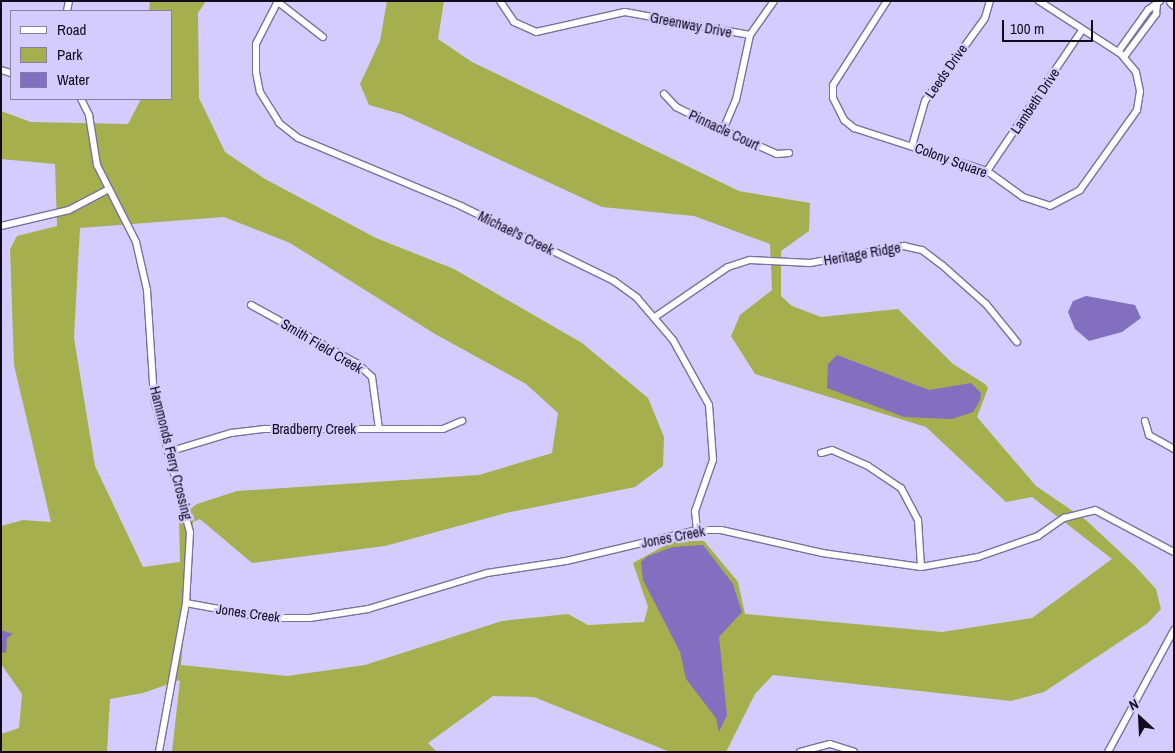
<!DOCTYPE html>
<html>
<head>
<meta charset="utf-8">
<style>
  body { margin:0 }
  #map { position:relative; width:1175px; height:753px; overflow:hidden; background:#d4cbfe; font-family:"Archivo Narrow",sans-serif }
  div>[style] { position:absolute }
  .green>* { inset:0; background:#a6af4e }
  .water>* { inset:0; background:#836fc0 }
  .roads { filter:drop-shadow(1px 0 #79709e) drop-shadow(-1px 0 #79709e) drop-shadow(0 1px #79709e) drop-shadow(0 -1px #79709e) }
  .minor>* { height:6px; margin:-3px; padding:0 3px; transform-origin:3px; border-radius:3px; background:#fff }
  .major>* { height:9px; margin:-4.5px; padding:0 4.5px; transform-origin:4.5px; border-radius:4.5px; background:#fff }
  span { translate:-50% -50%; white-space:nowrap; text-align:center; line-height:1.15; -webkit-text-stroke:5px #d4cbfe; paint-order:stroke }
  .street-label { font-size:14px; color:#100c1e }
  .frame { position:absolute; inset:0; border:2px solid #100c1e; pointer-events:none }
  .legend { position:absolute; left:10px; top:10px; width:162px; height:90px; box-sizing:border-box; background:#d4cbfe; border:1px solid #867fa4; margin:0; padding:6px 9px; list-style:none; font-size:15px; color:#100c1e }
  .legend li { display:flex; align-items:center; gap:10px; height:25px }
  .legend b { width:25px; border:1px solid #867fa4 }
  .north { position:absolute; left:1115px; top:693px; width:50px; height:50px; -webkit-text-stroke:4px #d4cbfe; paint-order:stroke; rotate:335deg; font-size:14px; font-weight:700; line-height:20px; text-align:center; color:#100c1e }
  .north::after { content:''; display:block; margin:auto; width:18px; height:22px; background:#100c1e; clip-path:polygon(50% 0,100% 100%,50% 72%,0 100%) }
  .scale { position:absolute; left:1002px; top:20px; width:91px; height:22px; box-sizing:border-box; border:2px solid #100c1e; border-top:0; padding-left:6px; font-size:15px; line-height:18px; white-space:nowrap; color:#100c1e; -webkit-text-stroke:4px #d4cbfe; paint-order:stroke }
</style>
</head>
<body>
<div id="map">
  <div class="green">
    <div style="clip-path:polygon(evenodd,150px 1px,206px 1px,198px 13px,199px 98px,225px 152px,265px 179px,376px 238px,454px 269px,582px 343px,648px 398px,664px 437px,663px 466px,635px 487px,506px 513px,385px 546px,252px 563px,200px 519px,193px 522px,181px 665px,287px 676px,365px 665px,502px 621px,568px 614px,588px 625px,644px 622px,648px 607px,633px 563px,673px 541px,704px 541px,738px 582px,745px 614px,942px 632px,1032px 618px,1112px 559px,1032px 497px,1006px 502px,926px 427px,755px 374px,731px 336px,740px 315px,772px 290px,770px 244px,694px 216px,602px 207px,401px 114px,369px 105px,360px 84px,380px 41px,387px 1px,444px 1px,438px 39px,472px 62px,739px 191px,810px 203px,809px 231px,781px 251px,781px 296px,792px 306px,821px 317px,898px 309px,953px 364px,985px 384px,988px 388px,977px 417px,1036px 486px,1086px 520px,1135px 566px,1156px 589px,1161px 609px,1148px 623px,1044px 692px,1011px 701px,773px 675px,755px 694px,726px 752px,670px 752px,534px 697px,493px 696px,428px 743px,437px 752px,172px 752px,180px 680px,143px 693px,110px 699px,107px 752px,1px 752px,1px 734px,19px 728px,22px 694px,1px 664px,1px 526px,23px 520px,51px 522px,14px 365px,10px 249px,17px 236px,57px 226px,55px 164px,1px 159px,1px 111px,31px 122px,128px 124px,141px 99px,171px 99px,171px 11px,149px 11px,150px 1px,224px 217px,290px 243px,435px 334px,526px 384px,558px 413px,552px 453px,479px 475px,237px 491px,197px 504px,179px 517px,180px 562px,143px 567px,95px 466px,74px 338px,80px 228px,224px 217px)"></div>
  </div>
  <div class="water">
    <div style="clip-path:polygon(1086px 296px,1135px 305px,1141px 318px,1122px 332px,1089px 341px,1075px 329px,1068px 312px,1073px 301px)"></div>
    <div style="clip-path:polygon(837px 355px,929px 390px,971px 383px,981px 393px,980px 401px,973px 412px,952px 419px,904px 417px,827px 388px,828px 364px)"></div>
    <div style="clip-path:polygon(703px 545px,733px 584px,742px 612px,719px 637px,727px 715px,719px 732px,716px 718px,686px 679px,680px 652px,643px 580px,641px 562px,648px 556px,673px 547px)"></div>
    <div style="clip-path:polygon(1px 630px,13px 634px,7px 638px,6px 653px,1px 652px)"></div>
  </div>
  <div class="roads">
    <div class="minor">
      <div style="left:278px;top:1px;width:48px;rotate:117.1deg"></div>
      <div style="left:256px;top:44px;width:28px;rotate:90deg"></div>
      <div style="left:256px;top:72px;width:20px;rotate:79deg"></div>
      <div style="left:260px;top:92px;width:36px;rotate:58deg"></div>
      <div style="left:279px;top:123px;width:24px;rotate:38deg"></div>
      <div style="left:298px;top:138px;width:177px;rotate:22.6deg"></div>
      <div style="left:461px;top:206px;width:170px;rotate:26.1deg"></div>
      <div style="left:614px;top:281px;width:29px;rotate:36deg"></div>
      <div style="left:637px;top:298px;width:55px;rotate:49.4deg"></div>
      <div style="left:673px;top:340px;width:74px;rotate:61deg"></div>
      <div style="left:709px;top:405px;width:55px;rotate:85.8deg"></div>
      <div style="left:713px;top:460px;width:54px;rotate:109.4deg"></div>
      <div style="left:695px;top:511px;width:19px;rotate:84deg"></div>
      <div style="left:500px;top:1px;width:25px;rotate:56deg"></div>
      <div style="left:514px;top:22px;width:24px;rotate:24deg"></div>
      <div style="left:536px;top:32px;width:91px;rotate:-12.7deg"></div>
      <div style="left:625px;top:12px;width:127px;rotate:10.4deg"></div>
      <div style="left:750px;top:35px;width:42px;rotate:-54.8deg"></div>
      <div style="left:887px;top:1px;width:100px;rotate:122.7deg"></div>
      <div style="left:833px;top:85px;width:13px;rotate:90deg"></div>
      <div style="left:833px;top:98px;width:25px;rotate:63deg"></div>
      <div style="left:844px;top:120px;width:13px;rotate:39deg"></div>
      <div style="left:854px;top:128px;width:140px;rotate:17.9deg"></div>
      <div style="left:987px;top:171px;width:44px;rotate:35.8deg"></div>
      <div style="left:1023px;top:197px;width:28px;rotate:18deg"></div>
      <div style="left:1050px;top:206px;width:34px;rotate:-28deg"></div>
      <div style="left:1080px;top:190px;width:98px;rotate:-54.5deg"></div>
      <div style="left:1137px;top:110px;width:19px;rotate:-81deg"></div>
      <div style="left:1140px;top:91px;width:19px;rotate:-102deg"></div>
      <div style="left:1136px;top:72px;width:23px;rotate:-130deg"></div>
      <div style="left:1121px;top:54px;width:98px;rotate:-147.1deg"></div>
      <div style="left:278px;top:2px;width:57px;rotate:37.9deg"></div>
      <div style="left:67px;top:11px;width:10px;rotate:-79deg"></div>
      <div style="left:1118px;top:52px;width:52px;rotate:-54.5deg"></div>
      <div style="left:1148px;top:10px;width:15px;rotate:-37deg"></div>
      <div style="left:1124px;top:57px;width:54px;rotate:-53.3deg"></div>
      <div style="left:1156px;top:14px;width:9px;rotate:-84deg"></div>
      <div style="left:1px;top:70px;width:10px;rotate:17deg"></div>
      <div style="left:664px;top:94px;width:18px;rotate:47deg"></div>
      <div style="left:676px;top:107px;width:52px;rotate:26.1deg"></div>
      <div style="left:723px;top:130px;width:59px;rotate:24deg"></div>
      <div style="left:777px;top:154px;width:12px;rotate:-5deg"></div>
      <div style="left:81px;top:99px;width:18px;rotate:63deg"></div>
      <div style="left:89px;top:115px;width:51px;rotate:80.9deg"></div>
      <div style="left:97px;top:165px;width:86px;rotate:63.1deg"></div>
      <div style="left:136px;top:242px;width:49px;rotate:77.1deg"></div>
      <div style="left:147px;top:290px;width:109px;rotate:86.3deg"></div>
      <div style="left:154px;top:399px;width:138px;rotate:74.9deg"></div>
      <div style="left:190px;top:532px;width:71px;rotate:93.2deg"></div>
      <div style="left:186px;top:603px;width:151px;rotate:100.3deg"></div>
      <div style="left:723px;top:130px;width:33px;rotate:-67deg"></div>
      <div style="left:736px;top:100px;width:66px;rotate:-77.8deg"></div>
      <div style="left:912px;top:146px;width:47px;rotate:-73.9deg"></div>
      <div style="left:925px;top:101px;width:102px;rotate:-54.1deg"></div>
      <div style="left:985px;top:18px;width:18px;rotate:-74deg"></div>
      <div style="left:987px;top:171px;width:170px;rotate:-56deg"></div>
      <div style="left:1px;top:226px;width:70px;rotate:-13.2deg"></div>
      <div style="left:69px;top:210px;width:45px;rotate:-27.7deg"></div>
      <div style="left:251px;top:305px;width:122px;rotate:28.9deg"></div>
      <div style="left:358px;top:364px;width:19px;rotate:43deg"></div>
      <div style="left:372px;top:377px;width:52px;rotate:82.3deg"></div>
      <div style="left:655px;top:317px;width:88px;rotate:-34.4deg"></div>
      <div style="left:728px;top:267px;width:23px;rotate:-18deg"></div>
      <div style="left:750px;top:260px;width:60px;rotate:2.9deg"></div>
      <div style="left:810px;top:263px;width:96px;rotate:-10.3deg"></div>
      <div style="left:904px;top:246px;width:18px;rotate:13deg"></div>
      <div style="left:922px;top:250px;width:25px;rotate:37deg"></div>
      <div style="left:942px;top:265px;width:59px;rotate:41.6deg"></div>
      <div style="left:986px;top:304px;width:49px;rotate:50.8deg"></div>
      <div style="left:1145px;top:421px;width:15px;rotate:74deg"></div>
      <div style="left:1149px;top:435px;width:29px;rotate:29deg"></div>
      <div style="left:168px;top:452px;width:66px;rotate:-16.8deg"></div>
      <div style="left:231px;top:433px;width:34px;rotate:-7deg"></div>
      <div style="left:265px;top:429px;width:178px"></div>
      <div style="left:443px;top:429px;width:21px;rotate:-23deg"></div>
      <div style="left:821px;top:453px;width:11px;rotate:-15deg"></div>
      <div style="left:832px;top:450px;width:39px;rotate:24deg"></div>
      <div style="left:868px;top:466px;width:40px;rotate:34deg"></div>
      <div style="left:901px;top:488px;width:36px;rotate:62deg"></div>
      <div style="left:918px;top:520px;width:47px;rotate:86.3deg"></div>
      <div style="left:186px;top:603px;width:83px;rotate:10.4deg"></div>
      <div style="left:268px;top:618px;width:42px"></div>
      <div style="left:310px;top:618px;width:59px;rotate:-8.8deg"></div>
      <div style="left:368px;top:609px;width:124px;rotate:-16.8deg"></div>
      <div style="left:487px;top:573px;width:80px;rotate:-8.6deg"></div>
      <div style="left:566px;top:561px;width:135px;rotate:-13.3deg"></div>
      <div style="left:697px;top:530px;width:24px"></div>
      <div style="left:721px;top:530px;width:104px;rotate:12.8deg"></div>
      <div style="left:822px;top:553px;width:100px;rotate:8deg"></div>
      <div style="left:921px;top:567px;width:58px;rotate:-10deg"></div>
      <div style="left:978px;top:557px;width:64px;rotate:-19.3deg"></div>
      <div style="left:1038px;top:536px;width:32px;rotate:-35deg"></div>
      <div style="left:1064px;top:518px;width:32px;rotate:-14deg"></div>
      <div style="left:1095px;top:510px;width:89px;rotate:28deg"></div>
      <div style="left:800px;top:752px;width:31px;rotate:-15deg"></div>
      <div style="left:830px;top:744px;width:25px;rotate:18deg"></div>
      <div style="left:1108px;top:752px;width:139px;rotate:-61.6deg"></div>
    </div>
    <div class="major">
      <div style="left:1171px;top:1px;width:4px;rotate:45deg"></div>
    </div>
  </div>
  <div class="street-label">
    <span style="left:691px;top:25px;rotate:11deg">Greenway Drive</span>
    <span style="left:946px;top:71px;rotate:-55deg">Leeds Drive</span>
    <span style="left:1035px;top:101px;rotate:-56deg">Lambeth Drive</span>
    <span style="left:724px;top:130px;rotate:25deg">Pinnacle Court</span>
    <span style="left:951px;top:160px;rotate:20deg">Colony Square</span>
    <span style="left:516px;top:233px;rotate:26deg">Michael's Creek</span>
    <span style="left:862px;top:254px;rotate:-10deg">Heritage Ridge</span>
    <span style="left:322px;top:346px;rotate:31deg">Smith Field Creek</span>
    <span style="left:314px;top:429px">Bradberry Creek</span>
    <span style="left:171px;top:453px;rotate:76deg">Hammonds Ferry Crossing</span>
    <span style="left:673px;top:537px;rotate:-11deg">Jones Creek</span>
    <span style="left:248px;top:613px;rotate:8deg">Jones Creek</span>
  </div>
  <div class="frame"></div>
  <ul class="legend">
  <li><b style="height:6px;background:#fff"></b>Road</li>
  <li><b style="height:14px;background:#a6af4e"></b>Park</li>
  <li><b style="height:14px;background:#836fc0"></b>Water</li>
  </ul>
  <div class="north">N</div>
  <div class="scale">100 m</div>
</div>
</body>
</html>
